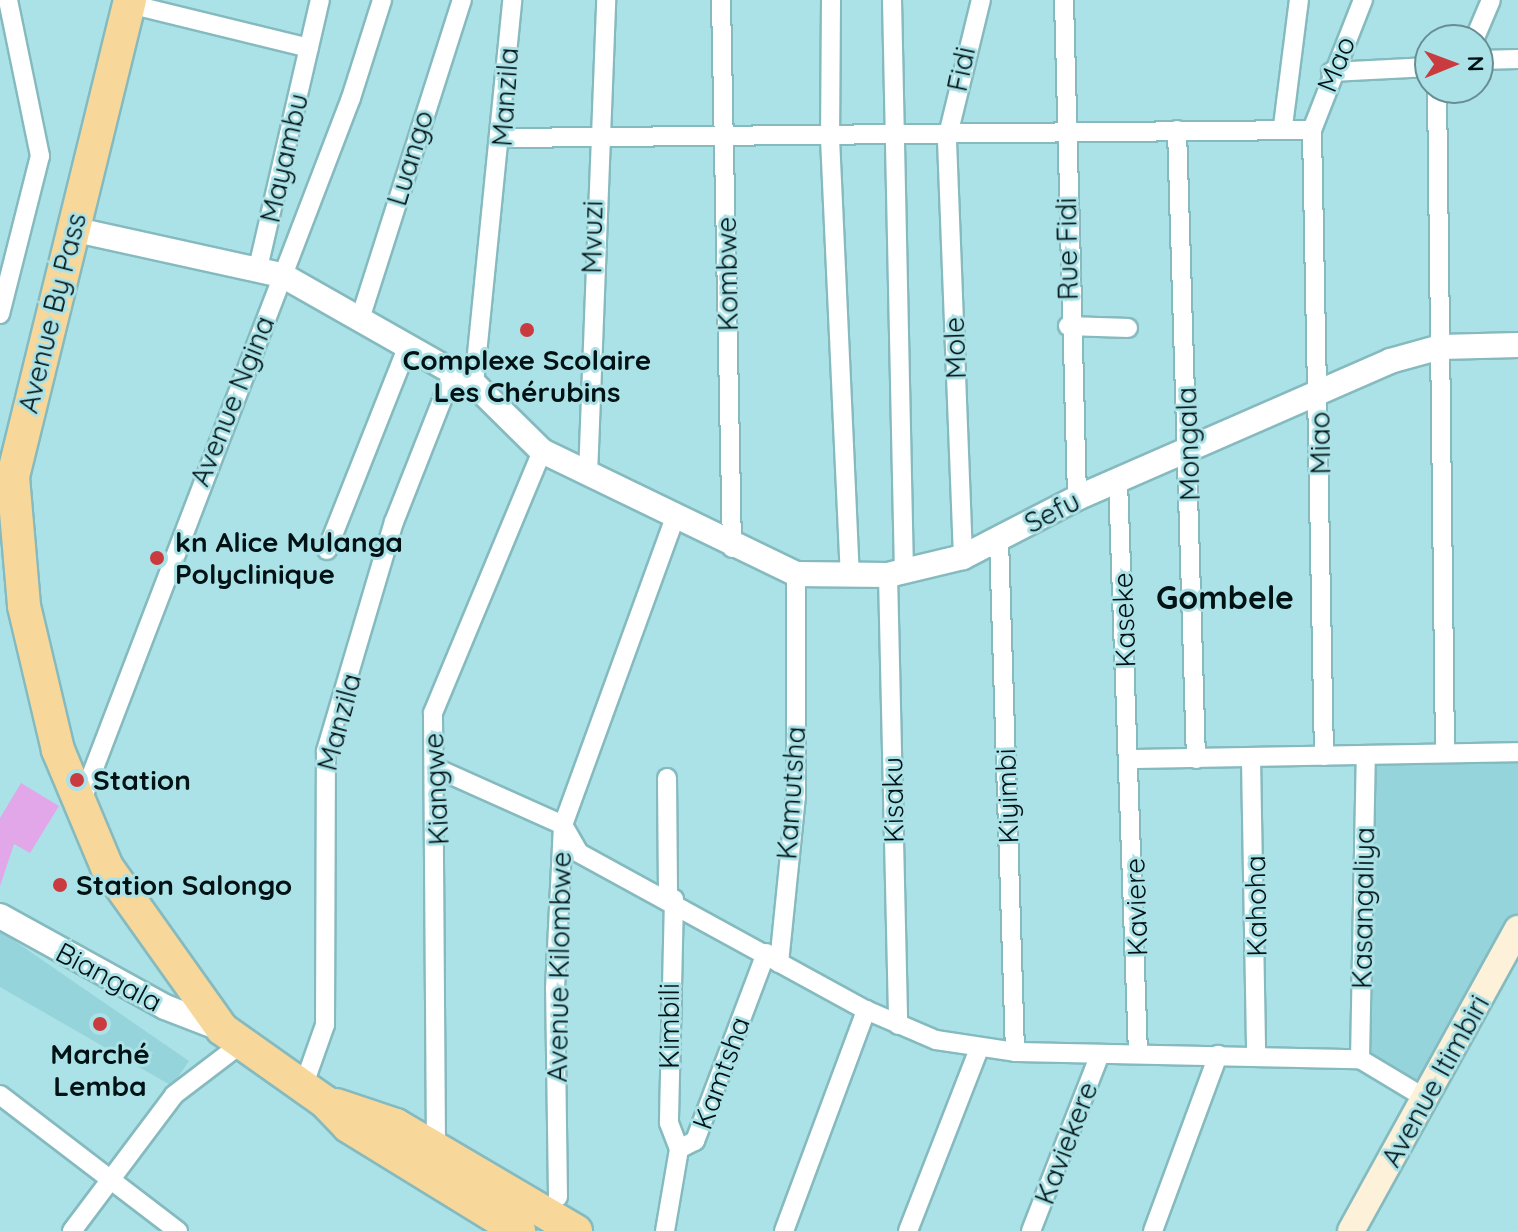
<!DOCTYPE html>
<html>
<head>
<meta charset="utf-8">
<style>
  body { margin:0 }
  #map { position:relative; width:1518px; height:1231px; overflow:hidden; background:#abe2e7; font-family:Quicksand,sans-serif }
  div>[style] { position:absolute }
  .built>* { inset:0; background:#95d4da }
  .green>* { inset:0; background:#e2a7e9 }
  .roads { filter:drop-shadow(2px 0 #85babf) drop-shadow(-2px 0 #85babf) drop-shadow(0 2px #85babf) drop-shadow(0 -2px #85babf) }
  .minor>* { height:18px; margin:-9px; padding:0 9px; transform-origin:9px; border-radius:9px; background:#fff }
  .tertiary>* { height:24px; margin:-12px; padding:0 12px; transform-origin:12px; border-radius:12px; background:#fff }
  .secondary>* { height:26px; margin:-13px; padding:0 13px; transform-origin:13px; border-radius:13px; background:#fdf1d9 }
  .trunk>* { height:32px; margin:-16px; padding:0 16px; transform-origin:16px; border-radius:16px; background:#f8d89a }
  .dots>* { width:22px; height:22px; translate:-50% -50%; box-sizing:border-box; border:4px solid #abe2e7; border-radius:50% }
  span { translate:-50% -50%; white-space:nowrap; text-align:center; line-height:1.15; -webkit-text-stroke:6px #abe2e7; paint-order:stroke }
  .street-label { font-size:28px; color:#001214 }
  .poi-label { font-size:28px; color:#001214; font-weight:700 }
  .left { translate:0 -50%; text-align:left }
  .quarter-label { font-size:32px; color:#001214; font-weight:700 }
  .north { position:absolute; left:1414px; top:24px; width:80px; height:80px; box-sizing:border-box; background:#abe2e7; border:2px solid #678f93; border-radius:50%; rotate:89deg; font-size:22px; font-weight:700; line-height:32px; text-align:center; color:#001214 }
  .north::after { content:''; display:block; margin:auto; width:28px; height:36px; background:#ca3b40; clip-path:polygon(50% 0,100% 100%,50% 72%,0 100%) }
</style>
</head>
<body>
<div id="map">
  <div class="built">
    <div style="clip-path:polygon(1518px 756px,1518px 927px,1425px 1098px,1360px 1059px,1366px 757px)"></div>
    <div style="clip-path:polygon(0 931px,189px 1061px,172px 1086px,0 987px)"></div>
  </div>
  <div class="green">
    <div style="clip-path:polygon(21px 783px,59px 806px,30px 853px,14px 844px,0 886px,0 818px)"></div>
  </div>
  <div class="roads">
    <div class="minor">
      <div style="left:721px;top:0;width:548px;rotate:88.85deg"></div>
      <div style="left:831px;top:0;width:138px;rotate:90.4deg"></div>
      <div style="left:830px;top:138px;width:436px;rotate:87.4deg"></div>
      <div style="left:892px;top:0;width:572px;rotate:88.8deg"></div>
      <div style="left:1064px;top:0;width:498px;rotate:88.5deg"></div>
      <div style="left:129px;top:4px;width:185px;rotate:13.7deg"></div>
      <div style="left:1474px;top:40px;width:43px;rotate:-67deg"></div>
      <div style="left:1478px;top:60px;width:40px;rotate:-1.4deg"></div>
      <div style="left:1331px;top:72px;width:99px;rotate:-2.9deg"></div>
      <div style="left:1437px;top:88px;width:664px;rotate:89.31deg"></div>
      <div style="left:1283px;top:126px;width:127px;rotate:-82.8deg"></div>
      <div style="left:1177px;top:130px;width:629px;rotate:88.27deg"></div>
      <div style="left:503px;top:138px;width:809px;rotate:-0.57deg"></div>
      <div style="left:258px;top:268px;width:275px;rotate:-77deg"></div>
      <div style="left:0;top:314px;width:163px;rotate:-75.8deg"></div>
      <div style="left:40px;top:156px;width:159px;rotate:-101.6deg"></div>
      <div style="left:361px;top:316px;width:332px;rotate:-72.3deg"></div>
      <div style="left:1068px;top:326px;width:60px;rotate:1.9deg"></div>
      <div style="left:474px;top:384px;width:386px;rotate:-84.3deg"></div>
      <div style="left:588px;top:475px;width:475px;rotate:-87.8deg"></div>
      <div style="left:1118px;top:481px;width:573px;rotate:88deg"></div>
      <div style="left:999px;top:540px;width:512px;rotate:88.21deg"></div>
      <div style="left:327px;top:550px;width:217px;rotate:-68.4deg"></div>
      <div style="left:963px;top:557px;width:418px;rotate:-92.2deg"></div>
      <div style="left:947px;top:139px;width:143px;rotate:-76.3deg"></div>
      <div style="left:888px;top:575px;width:450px;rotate:88.7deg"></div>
      <div style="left:1324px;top:756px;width:626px;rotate:-91.1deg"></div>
      <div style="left:1312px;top:130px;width:140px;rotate:-68.6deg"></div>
      <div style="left:1130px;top:759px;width:388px;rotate:-1deg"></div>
      <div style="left:1251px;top:759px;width:295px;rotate:89deg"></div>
      <div style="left:438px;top:769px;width:137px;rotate:24.1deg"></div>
      <div style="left:667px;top:778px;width:118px;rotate:89.5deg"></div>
      <div style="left:81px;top:802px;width:754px;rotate:-69.02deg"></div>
      <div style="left:351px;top:98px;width:103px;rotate:-72.4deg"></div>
      <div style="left:563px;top:825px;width:32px;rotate:60deg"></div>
      <div style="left:579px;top:853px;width:327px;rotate:28.7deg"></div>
      <div style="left:866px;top:1010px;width:76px;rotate:23.2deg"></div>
      <div style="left:936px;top:1040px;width:80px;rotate:8.6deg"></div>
      <div style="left:1015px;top:1052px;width:345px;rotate:1.2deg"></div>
      <div style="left:1360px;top:1059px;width:76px;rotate:31deg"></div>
      <div style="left:674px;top:899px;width:224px;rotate:91.3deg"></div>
      <div style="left:669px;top:1123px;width:28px;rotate:69deg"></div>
      <div style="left:779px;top:963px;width:167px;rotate:-84.2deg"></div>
      <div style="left:796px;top:797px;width:223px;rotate:-90deg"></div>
      <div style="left:1360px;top:1059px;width:302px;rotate:-88.9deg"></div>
      <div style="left:303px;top:1087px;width:66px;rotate:-70.5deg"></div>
      <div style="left:325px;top:1025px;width:274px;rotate:-89.8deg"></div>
      <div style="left:326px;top:751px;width:239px;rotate:-73.5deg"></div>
      <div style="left:394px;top:522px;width:163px;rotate:-68.5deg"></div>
      <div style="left:0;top:1095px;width:224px;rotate:37.4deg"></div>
      <div style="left:436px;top:1147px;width:434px;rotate:-90.4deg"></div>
      <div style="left:433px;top:713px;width:284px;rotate:-67.4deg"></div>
      <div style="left:679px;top:1149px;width:18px;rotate:-27deg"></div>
      <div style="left:695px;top:1141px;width:201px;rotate:-69.3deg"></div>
      <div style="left:558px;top:1197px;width:208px;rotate:-90.8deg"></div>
      <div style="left:555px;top:989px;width:164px;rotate:-87.2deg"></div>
      <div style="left:563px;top:825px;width:328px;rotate:-70deg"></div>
      <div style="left:72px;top:1231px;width:170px;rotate:-53.1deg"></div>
      <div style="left:174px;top:1095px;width:84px;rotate:-37.3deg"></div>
      <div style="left:665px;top:1231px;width:83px;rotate:-80.3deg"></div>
      <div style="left:784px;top:1231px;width:236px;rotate:-69.6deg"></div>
      <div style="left:908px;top:1231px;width:195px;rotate:-68.7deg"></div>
      <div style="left:1031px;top:1231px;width:190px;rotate:-68.7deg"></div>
      <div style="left:1153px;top:1231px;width:188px;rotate:-69.7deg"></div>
    </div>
    <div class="tertiary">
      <div style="left:72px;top:229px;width:215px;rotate:12.4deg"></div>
      <div style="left:282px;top:275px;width:221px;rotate:29.6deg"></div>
      <div style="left:474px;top:384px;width:95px;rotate:44.6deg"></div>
      <div style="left:542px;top:451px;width:282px;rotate:25.8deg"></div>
      <div style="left:796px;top:574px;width:92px;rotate:0.6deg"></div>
      <div style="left:888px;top:575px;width:77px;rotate:-13.5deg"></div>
      <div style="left:963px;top:557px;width:128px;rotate:-27.4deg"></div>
      <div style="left:1077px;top:498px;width:342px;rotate:-23.6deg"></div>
      <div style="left:1390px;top:361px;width:53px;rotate:-15.4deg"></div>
      <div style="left:1441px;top:347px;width:77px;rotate:-1.5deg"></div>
      <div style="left:0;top:916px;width:188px;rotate:28.9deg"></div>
      <div style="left:165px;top:1007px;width:61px;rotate:21.1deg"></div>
    </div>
    <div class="secondary">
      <div style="left:1351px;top:1231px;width:345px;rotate:-61.1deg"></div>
    </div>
    <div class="trunk">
      <div style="left:130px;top:0;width:491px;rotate:103.8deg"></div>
      <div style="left:13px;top:477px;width:129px;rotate:85.1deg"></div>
      <div style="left:24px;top:606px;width:148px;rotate:76.7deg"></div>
      <div style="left:58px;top:750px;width:127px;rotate:67.3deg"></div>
      <div style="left:107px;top:867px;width:199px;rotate:54.6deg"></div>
      <div style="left:222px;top:1029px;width:126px;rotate:35.3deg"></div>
      <div style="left:325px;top:1102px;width:33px;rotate:46deg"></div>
      <div style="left:348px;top:1126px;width:201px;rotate:31.6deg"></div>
      <div style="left:336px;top:1105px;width:63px;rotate:18.4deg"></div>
      <div style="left:396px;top:1125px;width:209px;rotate:30.5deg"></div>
    </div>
  </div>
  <div class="dots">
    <div style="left:527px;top:330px;background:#ca3b40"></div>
    <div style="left:157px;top:558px;background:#ca3b40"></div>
    <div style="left:77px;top:780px;background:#ca3b40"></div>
    <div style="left:60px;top:885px;background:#ca3b40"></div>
    <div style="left:100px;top:1024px;background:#ca3b40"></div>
  </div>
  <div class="street-label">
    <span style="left:1336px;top:64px;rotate:-68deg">Mao</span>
    <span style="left:961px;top:69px;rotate:-78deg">Fidi</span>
    <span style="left:505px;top:97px;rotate:-86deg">Manzila</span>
    <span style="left:284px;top:158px;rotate:-77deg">Mayambu</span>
    <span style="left:410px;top:158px;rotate:-73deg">Luango</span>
    <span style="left:592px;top:237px;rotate:-89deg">Mvuzi</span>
    <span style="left:1067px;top:249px;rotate:-91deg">Rue Fidi</span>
    <span style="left:727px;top:274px;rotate:-91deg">Kombwe</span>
    <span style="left:52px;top:313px;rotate:-76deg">Avenue By Pass</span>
    <span style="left:955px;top:348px;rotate:-92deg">Mole</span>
    <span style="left:232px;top:401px;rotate:-68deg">Avenue Ngina</span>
    <span style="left:1320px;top:443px;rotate:-91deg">Miao</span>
    <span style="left:1188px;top:444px;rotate:-92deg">Mongala</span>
    <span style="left:1052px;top:512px;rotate:-27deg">Sefu</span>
    <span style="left:1124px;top:620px;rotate:-92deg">Kaseke</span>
    <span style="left:339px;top:722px;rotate:-75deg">Manzila</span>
    <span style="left:436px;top:789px;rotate:-93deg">Kiangwe</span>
    <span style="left:791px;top:793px;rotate:-86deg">Kamutsha</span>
    <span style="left:1007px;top:796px;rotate:-92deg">Kiyimbi</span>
    <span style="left:893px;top:800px;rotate:-91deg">Kisaku</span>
    <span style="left:1256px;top:906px;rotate:-91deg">Kahoha</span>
    <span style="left:1136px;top:907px;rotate:-92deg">Kaviere</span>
    <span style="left:1363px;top:908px;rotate:-89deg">Kasangaliya</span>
    <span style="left:559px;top:967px;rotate:-89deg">Avenue Kilombwe</span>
    <span style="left:109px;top:977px;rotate:28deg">Biangala</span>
    <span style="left:669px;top:1026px;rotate:-90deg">Kimbili</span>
    <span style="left:721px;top:1073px;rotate:-70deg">Kamtsha</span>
    <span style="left:1435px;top:1081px;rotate:-61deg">Avenue Itimbiri</span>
    <span style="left:1066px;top:1143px;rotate:-69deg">Kaviekere</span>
  </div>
  <div class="poi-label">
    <span style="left:527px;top:376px">Complexe Scolaire<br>Les Chérubins</span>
    <span class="left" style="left:175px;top:558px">kn Alice Mulanga<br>Polyclinique</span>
    <span class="left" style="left:93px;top:780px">Station</span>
    <span class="left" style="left:76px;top:885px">Station Salongo</span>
    <span style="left:100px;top:1070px">Marché<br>Lemba</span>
  </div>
  <div class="quarter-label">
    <span style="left:1225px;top:597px">Gombele</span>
  </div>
  <div class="north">N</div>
</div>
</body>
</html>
